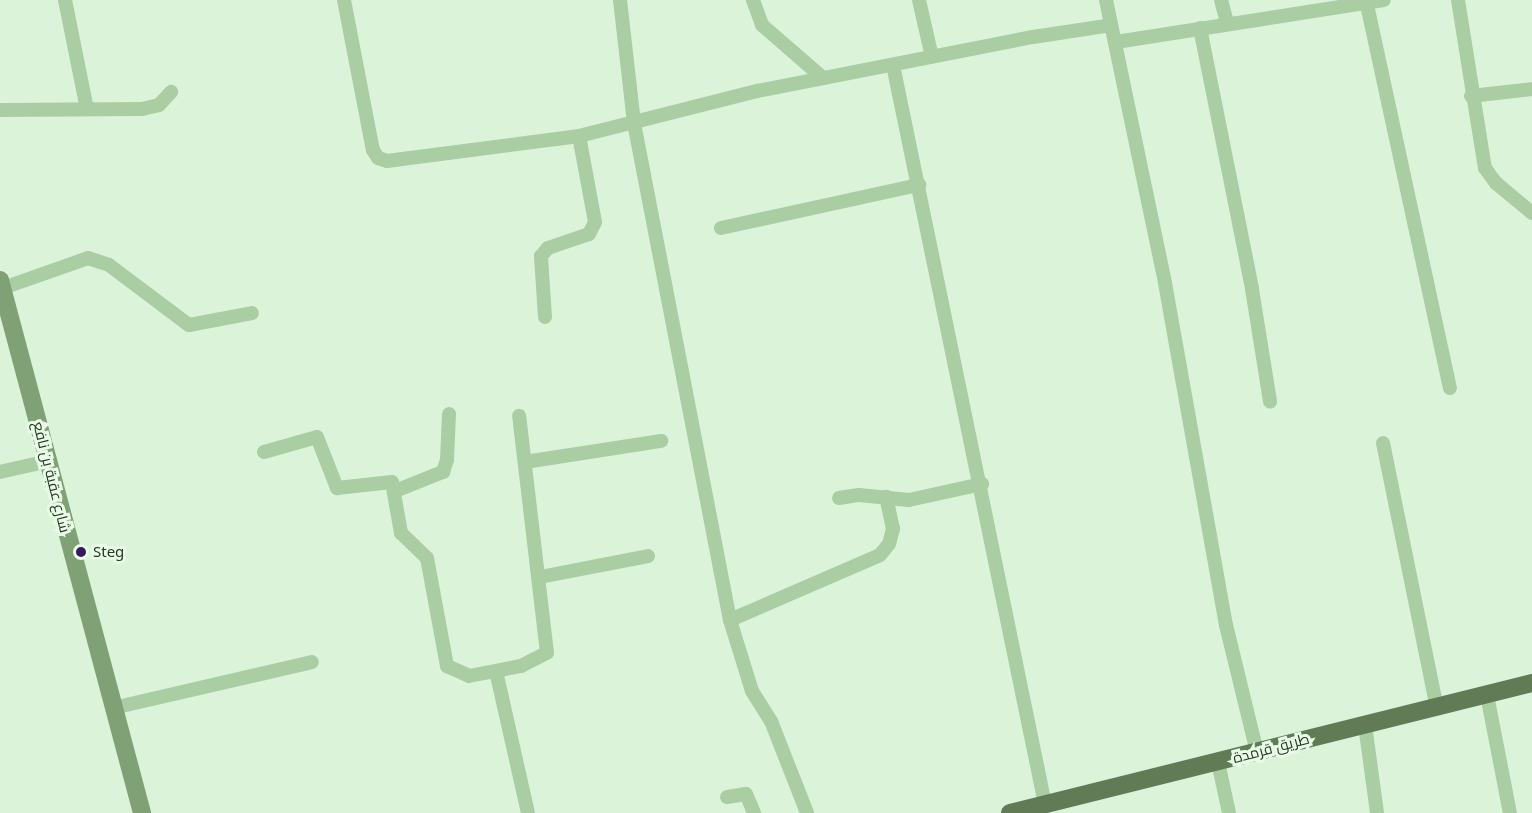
<!DOCTYPE html>
<html>
<head>
<meta charset="utf-8">
<style>
  body { margin:0 }
  #map { position:relative; width:1532px; height:813px; overflow:hidden; background:#dbf4d9; font-family:"Noto Sans",Cairo,sans-serif }
  div>[style] { position:absolute }
  .street>* { height:14px; margin:-7px; padding:0 7px; transform-origin:7px; border-radius:7px; background:#aacda4 }
  .secondary>* { height:18px; margin:-9px; padding:0 9px; transform-origin:9px; border-radius:9px; background:#7fa175 }
  .primary>* { height:18px; margin:-9px; padding:0 9px; transform-origin:9px; border-radius:9px; background:#607b56 }
  .dots>* { width:16px; height:16px; translate:-50% -50%; box-sizing:border-box; border:3px solid #e7fbe6; border-radius:50% }
  span { translate:-50% -50%; white-space:nowrap; text-align:center; line-height:1.15; -webkit-text-stroke:6px #e7fbe6; paint-order:stroke }
  .street-label { font-size:15px; color:#2b3826 }
  .poi-label { font-size:15px; color:#2b3826 }
  .left { translate:0 -50%; text-align:left }
</style>
</head>
<body>
<div id="map">
  <div class="street">
    <div style="left:65px;top:0;width:111px;rotate:78.6deg"></div>
    <div style="left:344px;top:0;width:153px;rotate:79.1deg"></div>
    <div style="left:373px;top:150px;width:9px;rotate:58deg"></div>
    <div style="left:378px;top:158px;width:9px;rotate:18deg"></div>
    <div style="left:387px;top:161px;width:194px;rotate:-7.4deg"></div>
    <div style="left:579px;top:136px;width:184px;rotate:-14.2deg"></div>
    <div style="left:757px;top:91px;width:281px;rotate:-11.1deg"></div>
    <div style="left:1033px;top:37px;width:79px;rotate:-8.7deg"></div>
    <div style="left:620px;top:0;width:124px;rotate:83.5deg"></div>
    <div style="left:634px;top:123px;width:506px;rotate:79.07deg"></div>
    <div style="left:730px;top:620px;width:74px;rotate:72.8deg"></div>
    <div style="left:752px;top:691px;width:36px;rotate:58deg"></div>
    <div style="left:771px;top:721px;width:99px;rotate:68.6deg"></div>
    <div style="left:753px;top:0;width:27px;rotate:70deg"></div>
    <div style="left:762px;top:25px;width:81px;rotate:41deg"></div>
    <div style="left:919px;top:0;width:58px;rotate:77.2deg"></div>
    <div style="left:1106px;top:0;width:289px;rotate:78.2deg"></div>
    <div style="left:1165px;top:283px;width:347px;rotate:79.9deg"></div>
    <div style="left:1226px;top:625px;width:131px;rotate:76.3deg"></div>
    <div style="left:1221px;top:0;width:24px;rotate:75deg"></div>
    <div style="left:1366px;top:0;width:397px;rotate:77.8deg"></div>
    <div style="left:1458px;top:0;width:170px;rotate:80.9deg"></div>
    <div style="left:1485px;top:168px;width:19px;rotate:54deg"></div>
    <div style="left:1496px;top:183px;width:47px;rotate:39.8deg"></div>
    <div style="left:1200px;top:28px;width:266px;rotate:78.7deg"></div>
    <div style="left:1252px;top:289px;width:114px;rotate:80.9deg"></div>
    <div style="left:1116px;top:42px;width:271px;rotate:-8.9deg"></div>
    <div style="left:893px;top:65px;width:754px;rotate:78.38deg"></div>
    <div style="left:1471px;top:96px;width:61px;rotate:-6.5deg"></div>
    <div style="left:0;top:110px;width:142px;rotate:-0.4deg"></div>
    <div style="left:142px;top:109px;width:17px;rotate:-13deg"></div>
    <div style="left:159px;top:105px;width:18px;rotate:-47deg"></div>
    <div style="left:721px;top:228px;width:203px;rotate:-12.3deg"></div>
    <div style="left:3px;top:288px;width:90px;rotate:-19.4deg"></div>
    <div style="left:88px;top:258px;width:22px;rotate:18deg"></div>
    <div style="left:109px;top:265px;width:100px;rotate:36.9deg"></div>
    <div style="left:189px;top:325px;width:64px;rotate:-10.8deg"></div>
    <div style="left:545px;top:317px;width:61px;rotate:-93.8deg"></div>
    <div style="left:541px;top:256px;width:11px;rotate:-49deg"></div>
    <div style="left:548px;top:248px;width:43px;rotate:-18.9deg"></div>
    <div style="left:589px;top:234px;width:13px;rotate:-63deg"></div>
    <div style="left:595px;top:222px;width:87px;rotate:-100.5deg"></div>
    <div style="left:1383px;top:443px;width:270px;rotate:78.5deg"></div>
    <div style="left:264px;top:452px;width:55px;rotate:-15.8deg"></div>
    <div style="left:317px;top:437px;width:55px;rotate:68.6deg"></div>
    <div style="left:337px;top:488px;width:55px;rotate:-6.2deg"></div>
    <div style="left:392px;top:482px;width:52px;rotate:80deg"></div>
    <div style="left:401px;top:533px;width:36px;rotate:44deg"></div>
    <div style="left:427px;top:558px;width:110px;rotate:79.5deg"></div>
    <div style="left:447px;top:666px;width:24px;rotate:24deg"></div>
    <div style="left:469px;top:676px;width:53px;rotate:-10.9deg"></div>
    <div style="left:521px;top:666px;width:29px;rotate:-27deg"></div>
    <div style="left:547px;top:653px;width:239px;rotate:-96.7deg"></div>
    <div style="left:525px;top:462px;width:138px;rotate:-8.8deg"></div>
    <div style="left:0;top:472px;width:49px;rotate:-12.9deg"></div>
    <div style="left:395px;top:491px;width:52px;rotate:-21.6deg"></div>
    <div style="left:443px;top:472px;width:13px;rotate:-72deg"></div>
    <div style="left:447px;top:460px;width:46px;rotate:-87.5deg"></div>
    <div style="left:839px;top:498px;width:20px;rotate:-9deg"></div>
    <div style="left:859px;top:495px;width:50px;rotate:5.7deg"></div>
    <div style="left:909px;top:500px;width:75px;rotate:-12.4deg"></div>
    <div style="left:540px;top:577px;width:110px;rotate:-11deg"></div>
    <div style="left:730px;top:620px;width:163px;rotate:-23.4deg"></div>
    <div style="left:880px;top:555px;width:14px;rotate:-51deg"></div>
    <div style="left:889px;top:544px;width:16px;rotate:-75deg"></div>
    <div style="left:893px;top:529px;width:33px;rotate:-102deg"></div>
    <div style="left:496px;top:671px;width:146px;rotate:77.3deg"></div>
    <div style="left:1487px;top:695px;width:120px;rotate:79deg"></div>
    <div style="left:113px;top:708px;width:204px;rotate:-13deg"></div>
    <div style="left:1365px;top:725px;width:89px;rotate:82.2deg"></div>
    <div style="left:1218px;top:762px;width:52px;rotate:77.8deg"></div>
    <div style="left:727px;top:797px;width:19px;rotate:-9deg"></div>
    <div style="left:746px;top:794px;width:21px;rotate:67deg"></div>
  </div>
  <div class="secondary">
    <div style="left:0;top:280px;width:552px;rotate:75.08deg"></div>
  </div>
  <div class="primary">
    <div style="left:1010px;top:813px;width:538px;rotate:-13.98deg"></div>
  </div>
  <div class="dots">
    <div style="left:81px;top:552px;background:#38185e"></div>
  </div>
  <div class="street-label">
    <span style="left:52px;top:477px;rotate:76deg">شارع عقبة بن نافع</span>
    <span style="left:1271px;top:748px;rotate:-15deg">طريق قرمدة</span>
  </div>
  <div class="poi-label">
    <span class="left" style="left:93px;top:552px">Steg</span>
  </div>
</div>
</body>
</html>
